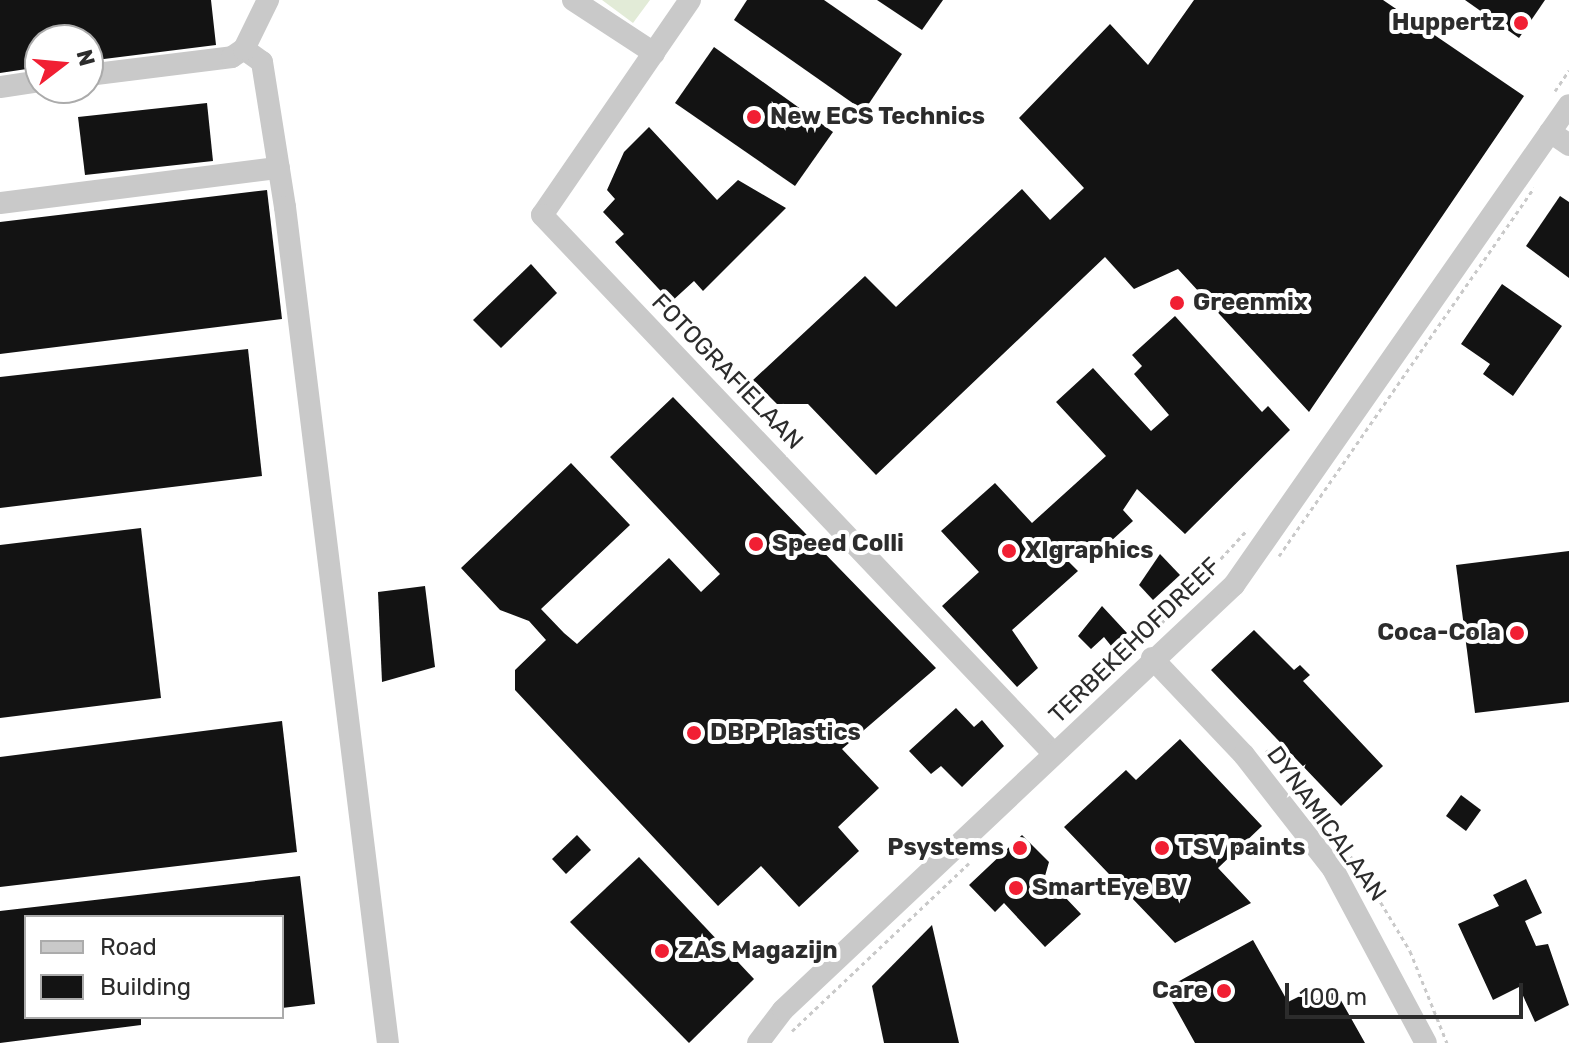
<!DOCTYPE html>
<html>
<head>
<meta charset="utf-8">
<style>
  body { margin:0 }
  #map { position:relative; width:1569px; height:1043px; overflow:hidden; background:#fff; font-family:Rubik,sans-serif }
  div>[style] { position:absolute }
  .green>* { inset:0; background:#e2ebd7 }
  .building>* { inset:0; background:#131313 }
  .path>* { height:3px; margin-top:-1.5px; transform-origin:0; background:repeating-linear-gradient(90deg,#c9c9c9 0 4px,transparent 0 8px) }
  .minor>* { height:22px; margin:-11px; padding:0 11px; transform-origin:11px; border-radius:11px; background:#c9c9c9 }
  .dots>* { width:22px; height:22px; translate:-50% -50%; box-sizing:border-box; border:4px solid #fff; border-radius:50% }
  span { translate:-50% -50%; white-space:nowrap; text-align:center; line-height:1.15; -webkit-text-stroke:8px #fff; paint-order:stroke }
  .poi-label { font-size:24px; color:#2c2c2c; font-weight:700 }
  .right { translate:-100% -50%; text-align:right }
  .left { translate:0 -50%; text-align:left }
  .street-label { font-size:24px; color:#2c2c2c }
  .legend { position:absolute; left:24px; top:915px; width:260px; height:104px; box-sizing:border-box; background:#fff; border:2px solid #ababab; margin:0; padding:10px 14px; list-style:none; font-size:24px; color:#2c2c2c }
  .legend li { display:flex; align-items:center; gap:16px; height:40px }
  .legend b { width:40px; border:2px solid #ababab }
  .north { position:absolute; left:24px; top:24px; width:80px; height:80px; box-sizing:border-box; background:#fff; border:2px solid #ababab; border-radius:50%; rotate:74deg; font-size:22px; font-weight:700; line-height:32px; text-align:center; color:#2c2c2c }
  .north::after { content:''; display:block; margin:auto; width:28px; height:36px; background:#f11f33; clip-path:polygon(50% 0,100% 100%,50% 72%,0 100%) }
  .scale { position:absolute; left:1285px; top:983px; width:238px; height:36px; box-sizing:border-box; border:4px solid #2c2c2c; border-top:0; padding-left:10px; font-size:24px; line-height:28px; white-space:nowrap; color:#2c2c2c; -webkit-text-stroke:6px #fff; paint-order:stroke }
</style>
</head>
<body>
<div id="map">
  <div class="green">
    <div style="clip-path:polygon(602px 0,650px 0,633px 23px)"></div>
  </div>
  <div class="building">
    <div style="clip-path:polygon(0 0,211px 0,216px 45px,88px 61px,88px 40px,40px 40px,40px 67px,0 73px)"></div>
    <div style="clip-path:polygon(747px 0,824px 0,902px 54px,864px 111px,734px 20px)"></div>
    <div style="clip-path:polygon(877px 0,943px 0,922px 30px)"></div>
    <div style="clip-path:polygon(1194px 0,1383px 0,1524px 96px,1309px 412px,1178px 269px,1134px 289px,1105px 257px,876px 475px,808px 404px,777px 404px,753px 380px,865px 276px,896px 307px,1022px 189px,1050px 220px,1084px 188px,1019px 118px,1110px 24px,1148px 65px)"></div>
    <div style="clip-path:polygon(1465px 0,1545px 0,1519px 38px)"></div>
    <div style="clip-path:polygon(714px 47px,833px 132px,795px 186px,675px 103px)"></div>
    <div style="clip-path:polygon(207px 103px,213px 161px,85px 175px,78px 117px)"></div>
    <div style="clip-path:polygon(649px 127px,717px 200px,738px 180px,786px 208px,703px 291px,694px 281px,671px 302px,615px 242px,624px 234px,603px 212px,615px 199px,607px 190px,624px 152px)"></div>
    <div style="clip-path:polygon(267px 190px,282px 319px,0 354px,0 222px)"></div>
    <div style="clip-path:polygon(1560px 196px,1569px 202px,1569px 278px,1526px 246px)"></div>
    <div style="clip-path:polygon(531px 264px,557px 293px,501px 348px,473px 320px)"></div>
    <div style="clip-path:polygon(1502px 284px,1562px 326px,1513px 396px,1483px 374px,1490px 364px,1461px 344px)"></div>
    <div style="clip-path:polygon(1175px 316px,1262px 412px,1268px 406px,1290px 430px,1185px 534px,1137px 489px,1123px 510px,1133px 521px,1099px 552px,1088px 542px,1067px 560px,1078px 571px,1012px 630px,1038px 668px,1017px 687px,942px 606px,979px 572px,941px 531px,995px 483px,1032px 523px,1106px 456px,1056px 402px,1093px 368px,1151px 431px,1169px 415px,1134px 374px,1142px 366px,1132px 355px)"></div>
    <div style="clip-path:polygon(248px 349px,262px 476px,0 508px,0 377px)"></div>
    <div style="clip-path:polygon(673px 397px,936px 668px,842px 749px,879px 788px,838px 827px,859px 851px,799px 907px,761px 866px,718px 906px,515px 690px,515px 670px,546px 640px,529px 621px,500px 610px,461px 568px,571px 463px,630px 525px,541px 609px,564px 633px,577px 644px,669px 558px,701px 592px,720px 574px,610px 457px)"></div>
    <div style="clip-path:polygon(141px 528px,161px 698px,0 718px,0 545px)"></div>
    <div style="clip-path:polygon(1569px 551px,1569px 702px,1475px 713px,1456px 565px)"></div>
    <div style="clip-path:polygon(1160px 554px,1180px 575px,1153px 600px,1139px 585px)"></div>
    <div style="clip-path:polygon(425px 586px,435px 667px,382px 682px,378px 592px)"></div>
    <div style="clip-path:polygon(1102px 606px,1127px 633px,1112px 647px,1104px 637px,1091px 649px,1078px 636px)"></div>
    <div style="clip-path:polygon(1254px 630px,1294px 670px,1300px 665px,1310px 675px,1303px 681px,1383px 766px,1341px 806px,1211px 670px)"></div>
    <div style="clip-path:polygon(956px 708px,974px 727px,982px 720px,1004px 746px,962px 787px,941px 766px,931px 774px,909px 751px)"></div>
    <div style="clip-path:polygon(282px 721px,297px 852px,0 887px,0 757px)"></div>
    <div style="clip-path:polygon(1180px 739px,1262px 826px,1218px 868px,1251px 903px,1175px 943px,1064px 827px,1126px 770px,1136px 780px)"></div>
    <div style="clip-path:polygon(1461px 795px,1481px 810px,1466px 831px,1446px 816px)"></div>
    <div style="clip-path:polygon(577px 835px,591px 850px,566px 874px,552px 859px)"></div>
    <div style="clip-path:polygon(1022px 835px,1049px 862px,1045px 876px,1081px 914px,1045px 947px,1004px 903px,995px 912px,969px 885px)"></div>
    <div style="clip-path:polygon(639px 857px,754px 979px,689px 1043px,570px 922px)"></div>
    <div style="clip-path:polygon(300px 876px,315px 1004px,282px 1008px,282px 917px,26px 917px,26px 1017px,141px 1017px,141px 1025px,0 1043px,0 911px)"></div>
    <div style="clip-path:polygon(1526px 879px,1542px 913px,1525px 921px,1536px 946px,1548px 944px,1569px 1005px,1535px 1022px,1519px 987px,1493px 1000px,1458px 924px,1499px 906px,1493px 895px)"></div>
    <div style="clip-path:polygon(932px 925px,959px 1043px,884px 1043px,872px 986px)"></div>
    <div style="clip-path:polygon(1253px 940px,1288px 1002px,1308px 992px,1313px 1001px,1334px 988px,1365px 1043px,1195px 1043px,1165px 989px)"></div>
  </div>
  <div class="path">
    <div style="left:1555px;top:91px;width:25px;rotate:-56deg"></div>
    <div style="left:1279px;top:556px;width:448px;rotate:-55.3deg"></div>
    <div style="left:1145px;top:641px;width:152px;rotate:-47.4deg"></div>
    <div style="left:1102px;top:683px;width:33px;rotate:-45deg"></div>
    <div style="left:1266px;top:750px;width:151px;rotate:51.5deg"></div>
    <div style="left:1360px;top:868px;width:97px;rotate:58.9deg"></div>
    <div style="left:1410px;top:951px;width:99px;rotate:68.1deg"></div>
    <div style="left:792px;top:1031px;width:244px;rotate:-43.5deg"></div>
  </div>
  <div class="minor">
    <div style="left:573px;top:0;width:97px;rotate:33.2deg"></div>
    <div style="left:690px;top:0;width:261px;rotate:124.5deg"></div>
    <div style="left:542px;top:215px;width:743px;rotate:46.47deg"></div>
    <div style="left:244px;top:49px;width:22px;rotate:36deg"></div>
    <div style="left:262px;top:62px;width:147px;rotate:81deg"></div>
    <div style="left:285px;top:207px;width:842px;rotate:82.98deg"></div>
    <div style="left:88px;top:75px;width:145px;rotate:-7.1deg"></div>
    <div style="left:232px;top:57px;width:14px;rotate:-34deg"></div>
    <div style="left:244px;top:49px;width:55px;rotate:-63.9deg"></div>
    <div style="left:0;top:87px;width:40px;rotate:-8.5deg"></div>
    <div style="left:1550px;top:132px;width:23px;rotate:34deg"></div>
    <div style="left:0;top:203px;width:281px;rotate:-7.2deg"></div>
    <div style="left:1152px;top:658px;width:134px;rotate:46.5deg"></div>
    <div style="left:1244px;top:755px;width:145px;rotate:52deg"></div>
    <div style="left:1333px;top:869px;width:197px;rotate:61.9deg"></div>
    <div style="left:758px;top:1043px;width:41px;rotate:-52.9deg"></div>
    <div style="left:783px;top:1010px;width:620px;rotate:-43.3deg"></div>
    <div style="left:1234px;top:585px;width:585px;rotate:-55.09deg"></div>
  </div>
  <div class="dots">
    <div style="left:1521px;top:23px;background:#f11f33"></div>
    <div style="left:754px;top:117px;background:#f11f33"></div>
    <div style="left:1177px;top:303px;background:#f11f33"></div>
    <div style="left:756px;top:544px;background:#f11f33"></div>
    <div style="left:1009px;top:551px;background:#f11f33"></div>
    <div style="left:1517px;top:633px;background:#f11f33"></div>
    <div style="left:694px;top:733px;background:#f11f33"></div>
    <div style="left:1020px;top:848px;background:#f11f33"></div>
    <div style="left:1162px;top:848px;background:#f11f33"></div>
    <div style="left:1016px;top:888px;background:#f11f33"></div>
    <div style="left:662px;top:951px;background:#f11f33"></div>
    <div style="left:1224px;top:991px;background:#f11f33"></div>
  </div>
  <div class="poi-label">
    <span class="right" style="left:1505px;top:23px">Huppertz</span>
    <span class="left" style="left:770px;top:117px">New ECS Technics</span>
    <span class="left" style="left:1193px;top:303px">Greenmix</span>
    <span class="left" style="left:772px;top:544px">Speed Colli</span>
    <span class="left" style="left:1025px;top:551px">Xlgraphics</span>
    <span class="right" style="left:1501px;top:633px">Coca-Cola</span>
    <span class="left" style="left:710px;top:733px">DBP Plastics</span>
    <span class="right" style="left:1004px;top:848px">Psystems</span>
    <span class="left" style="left:1178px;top:848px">TSV paints</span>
    <span class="left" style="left:1032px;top:888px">SmartEye BV</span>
    <span class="left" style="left:678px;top:951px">ZAS Magazijn</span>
    <span class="right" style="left:1208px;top:991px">Care</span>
  </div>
  <div class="street-label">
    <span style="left:727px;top:372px;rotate:46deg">FOTOGRAFIELAAN</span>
    <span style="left:1135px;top:641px;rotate:-44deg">TERBEKEHOFDREEF</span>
    <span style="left:1326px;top:824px;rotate:54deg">DYNAMICALAAN</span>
  </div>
  <ul class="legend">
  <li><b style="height:10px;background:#c9c9c9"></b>Road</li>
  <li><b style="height:22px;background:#131313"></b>Building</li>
  </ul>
  <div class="north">N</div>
  <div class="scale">100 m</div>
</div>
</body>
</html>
